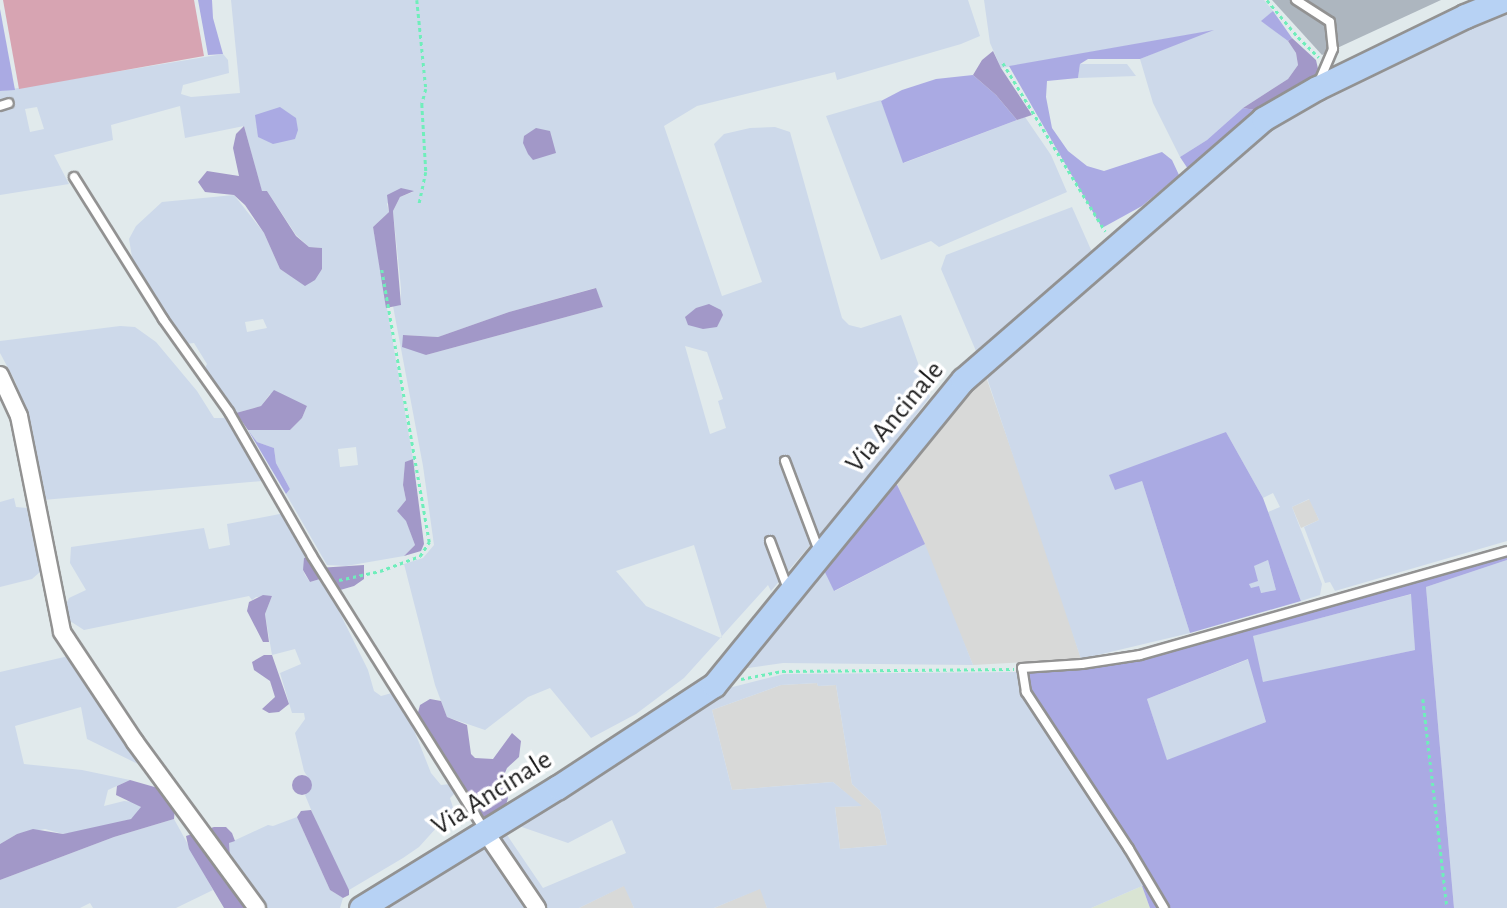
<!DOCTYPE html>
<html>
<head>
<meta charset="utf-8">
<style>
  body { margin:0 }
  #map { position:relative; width:1507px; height:908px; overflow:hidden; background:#e1eaec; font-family:"Alegreya Sans",sans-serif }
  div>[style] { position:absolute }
  .residential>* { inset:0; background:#d8d9d8 }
  .industrial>* { inset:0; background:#d9e4d3 }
  .construction>* { inset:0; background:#adb6bf }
  .farmland>* { inset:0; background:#cdd9ea }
  .grass>* { inset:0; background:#aaaae3 }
  .forest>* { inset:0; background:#a298c8 }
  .round { border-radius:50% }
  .water>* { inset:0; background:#d7a4b2 }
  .path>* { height:2.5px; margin-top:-1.25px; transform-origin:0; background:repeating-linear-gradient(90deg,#6feebb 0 3.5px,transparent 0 7px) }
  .roads { filter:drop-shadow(2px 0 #929292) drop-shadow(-2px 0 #929292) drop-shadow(0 2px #929292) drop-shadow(0 -2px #929292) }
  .service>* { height:8px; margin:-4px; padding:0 4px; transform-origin:4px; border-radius:4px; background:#fff }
  .minor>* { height:16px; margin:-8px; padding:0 8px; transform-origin:8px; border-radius:8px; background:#fff }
  .secondary>* { height:23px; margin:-11.5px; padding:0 11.5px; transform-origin:11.5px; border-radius:11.5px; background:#b7d2f4 }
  span { translate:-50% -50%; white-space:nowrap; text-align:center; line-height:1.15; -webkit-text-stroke:7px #fff; paint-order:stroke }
  .street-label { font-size:28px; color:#1b1b1b }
</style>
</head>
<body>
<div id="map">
  <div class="residential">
    <div style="clip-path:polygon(986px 377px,1050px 561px,1081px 659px,973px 665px,896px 481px,971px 390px)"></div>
    <div style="clip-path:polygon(1310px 499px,1319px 520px,1301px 528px,1292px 507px)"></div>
    <div style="clip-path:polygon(817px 683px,818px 686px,836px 685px,852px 784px,880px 810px,887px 845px,840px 849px,835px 807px,861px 806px,833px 782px,732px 790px,712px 710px,781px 685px)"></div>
    <div style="clip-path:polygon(625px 885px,634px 908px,579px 908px)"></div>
    <div style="clip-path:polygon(761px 888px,767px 908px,714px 908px)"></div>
  </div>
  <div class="industrial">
    <div style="clip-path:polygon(1142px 886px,1150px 908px,1091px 908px)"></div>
  </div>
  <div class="construction">
    <div style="clip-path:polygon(1272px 0,1441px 0,1322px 55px)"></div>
  </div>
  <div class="farmland">
    <div style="clip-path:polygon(evenodd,231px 0,968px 0,980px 36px,961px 44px,837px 80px,835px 72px,697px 106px,664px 126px,722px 296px,762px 282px,714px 144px,724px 134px,750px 128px,775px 127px,790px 132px,842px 318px,849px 325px,861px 328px,901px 315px,930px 397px,860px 487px,771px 591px,768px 585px,684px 678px,636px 714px,591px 738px,550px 688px,528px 697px,485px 730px,447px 717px,435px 685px,404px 564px,423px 558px,434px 545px,423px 466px,393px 306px,401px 305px,401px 288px,393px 211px,400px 197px,413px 192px,401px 188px,387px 204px,389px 212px,373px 227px,413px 459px,405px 463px,403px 485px,406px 500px,397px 511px,406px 520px,415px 545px,404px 556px,346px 566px,327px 565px,286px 494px,290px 489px,276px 463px,274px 448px,257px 442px,248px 430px,290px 430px,302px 418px,307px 406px,270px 394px,261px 406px,236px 413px,205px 368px,207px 364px,194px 343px,185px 344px,142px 279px,132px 257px,129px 239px,136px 226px,162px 202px,234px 195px,264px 233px,280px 269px,305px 285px,322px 269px,322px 248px,309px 247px,296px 235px,267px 191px,262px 192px,244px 126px,185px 138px,180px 106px,111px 125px,113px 140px,54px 155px,69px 184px,0 195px,0 91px,223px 54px,228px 60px,229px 73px,183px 85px,181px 94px,191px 97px,240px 93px,231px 0,37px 107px,44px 129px,30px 132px,25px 109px,37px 107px,231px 0,595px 288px,603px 307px,426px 355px,403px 335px,438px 337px,509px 312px,595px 288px,231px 0,263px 319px,267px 328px,247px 332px,245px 322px,263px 319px,231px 0,685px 346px,707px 352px,723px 399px,718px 401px,726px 428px,710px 434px,685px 346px,231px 0,356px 447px,358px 465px,340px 467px,338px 449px,356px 447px,231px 0,694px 545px,722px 637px,721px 638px,646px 606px,616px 571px,694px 545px)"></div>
    <div style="clip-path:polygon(984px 0,1264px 0,1273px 11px,1262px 21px,1288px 41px,1296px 53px,1298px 65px,1288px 79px,1243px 108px,1207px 140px,1180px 157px,1153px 103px,1140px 59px,1206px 32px,1001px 68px,990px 43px)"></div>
    <div style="clip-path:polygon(1507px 5px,1507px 541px,1335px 591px,1330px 582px,1325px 583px,1304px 527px,1319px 520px,1309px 499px,1292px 507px,1322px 584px,1320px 595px,1301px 601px,1268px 512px,1280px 507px,1273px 493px,1263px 498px,1226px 432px,1142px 481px,1190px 633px,1081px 659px,984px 369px,1266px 126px)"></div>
    <div style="clip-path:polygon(1080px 64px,1127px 64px,1136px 76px,1078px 78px)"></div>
    <div style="clip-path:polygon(881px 100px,904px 163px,1025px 117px,1051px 155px,1067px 192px,939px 247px,931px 241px,881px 260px,826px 116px)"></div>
    <div style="clip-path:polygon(1072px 207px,1092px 252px,976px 351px,941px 269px,946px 255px)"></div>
    <div style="clip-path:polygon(120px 326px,135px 327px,156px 342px,197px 391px,214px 418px,227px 418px,262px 481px,43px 500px,32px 428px,15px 381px,0 353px,0 341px)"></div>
    <div style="clip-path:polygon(14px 498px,16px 507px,27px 508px,40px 572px,32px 579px,0 587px,0 502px)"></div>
    <div style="clip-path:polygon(285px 513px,310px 557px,303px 570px,305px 575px,310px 582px,320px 579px,330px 593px,368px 670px,374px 691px,381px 696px,392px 693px,414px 730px,431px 773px,441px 785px,451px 784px,455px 793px,450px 798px,455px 814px,450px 819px,438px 826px,419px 847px,403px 858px,349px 890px,332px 860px,305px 795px,311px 789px,311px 783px,304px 771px,295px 733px,305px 719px,304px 713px,292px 713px,280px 673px,301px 664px,295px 649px,272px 655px,265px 614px,272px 596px,256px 597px,252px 600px,249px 596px,84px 630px,70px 621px,64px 609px,69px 598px,86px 590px,70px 563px,71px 547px,204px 528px,209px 549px,230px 545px,227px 524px)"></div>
    <div style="clip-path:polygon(925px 544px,973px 665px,783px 663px,748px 668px,742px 662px,820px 562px,835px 591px)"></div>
    <div style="clip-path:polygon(1268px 560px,1276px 590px,1261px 593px,1250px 588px,1249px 584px,1253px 566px)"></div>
    <div style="clip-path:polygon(1507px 560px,1507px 908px,1454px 908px,1426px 587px)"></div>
    <div style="clip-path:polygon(1412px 594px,1415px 650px,1263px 683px,1252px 636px)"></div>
    <div style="clip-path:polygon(73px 655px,140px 765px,87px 739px,81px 707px,15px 726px,24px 764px,82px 770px,130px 780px,108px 790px,104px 806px,124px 801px,134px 802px,142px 808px,131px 819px,95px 829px,63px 834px,45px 829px,17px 834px,0 844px,0 672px)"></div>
    <div style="clip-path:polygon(1249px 659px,1266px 722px,1167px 761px,1147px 699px)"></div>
    <div style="clip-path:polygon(evenodd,1022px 672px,1149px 883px,1091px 908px,767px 908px,760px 889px,714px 908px,634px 908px,624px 886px,579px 908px,379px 908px,505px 832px,543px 888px,626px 853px,612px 820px,568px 843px,516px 825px,721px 690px,784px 674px,1022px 672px,817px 683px,818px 686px,836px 685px,852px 784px,880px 810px,887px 845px,840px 849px,835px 807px,862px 806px,833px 782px,732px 790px,712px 710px,781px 685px,817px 683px)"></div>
    <div style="clip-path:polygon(297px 817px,330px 890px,343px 898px,340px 908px,266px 908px,230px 856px,229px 843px,268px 825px,273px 826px)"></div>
    <div style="clip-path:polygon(174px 819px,213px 890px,176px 908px,93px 908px,90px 903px,80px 908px,0 908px,0 880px,114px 837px)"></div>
  </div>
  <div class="grass">
    <div style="clip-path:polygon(198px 0,212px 0,213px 18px,223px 54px,208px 55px)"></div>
    <div style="clip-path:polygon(0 9px,15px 90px,0 91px)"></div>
    <div style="clip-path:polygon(1273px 11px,1292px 38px,1288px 41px,1261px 21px)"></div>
    <div style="clip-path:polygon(1214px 30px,1140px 59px,1088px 59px,1080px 64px,1078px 78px,1047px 81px,1046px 97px,1052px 128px,1068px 151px,1087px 166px,1104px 171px,1162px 152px,1172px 160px,1179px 175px,1142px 206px,1102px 228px,1009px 66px)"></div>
    <div style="clip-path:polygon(973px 75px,996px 95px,1017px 120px,903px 163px,881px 101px,902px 90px,936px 79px)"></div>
    <div style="clip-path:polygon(280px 107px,296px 118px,298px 130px,295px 139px,273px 144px,258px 137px,255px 115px)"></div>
    <div style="clip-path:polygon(1243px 108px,1261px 111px,1188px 169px,1180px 157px,1207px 140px)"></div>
    <div style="clip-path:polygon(248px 430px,257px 442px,274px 448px,276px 463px,290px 489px,286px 494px)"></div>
    <div style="clip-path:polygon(evenodd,1226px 432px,1263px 498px,1301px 601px,1190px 633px,1142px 481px,1115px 490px,1109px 475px,1226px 432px,1268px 560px,1276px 590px,1261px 593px,1259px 586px,1251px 588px,1249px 584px,1258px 581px,1254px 566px,1268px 560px)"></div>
    <div style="clip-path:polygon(892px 474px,925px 544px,834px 591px,820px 562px)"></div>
    <div style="clip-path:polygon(evenodd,1507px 552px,1507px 560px,1426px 587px,1454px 908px,1150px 908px,1142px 886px,1149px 884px,1026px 692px,1023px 672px,1082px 668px,1151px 658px,1507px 552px,1411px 594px,1415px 650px,1263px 682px,1253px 636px,1411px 594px,1507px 552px,1248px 659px,1266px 722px,1167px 760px,1147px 699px,1248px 659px)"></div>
  </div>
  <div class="forest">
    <div style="clip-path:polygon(1292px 38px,1316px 60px,1319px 73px,1261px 111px,1243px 108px,1288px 79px,1298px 65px,1296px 53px,1288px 41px)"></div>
    <div style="clip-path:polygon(993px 51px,1001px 68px,1032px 115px,1017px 120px,996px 95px,973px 75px,982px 60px)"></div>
    <div style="clip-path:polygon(244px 126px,262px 191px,267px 191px,296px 236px,309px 247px,322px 248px,322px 269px,315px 280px,305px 286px,280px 269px,264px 233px,245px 205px,234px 195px,205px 192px,198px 182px,207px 171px,239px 176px,233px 148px,236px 134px)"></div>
    <div style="clip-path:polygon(536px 128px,550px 131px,556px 153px,533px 160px,528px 154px,523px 143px,524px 136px)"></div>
    <div style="clip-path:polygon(401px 188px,414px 191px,400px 197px,393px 211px,401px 305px,386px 308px,373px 227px,389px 212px,387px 195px)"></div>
    <div style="clip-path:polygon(596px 288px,603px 307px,426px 355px,402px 347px,403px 335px,438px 337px,509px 312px)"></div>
    <div style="clip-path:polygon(709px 304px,721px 310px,723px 315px,717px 327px,703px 329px,688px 325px,685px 317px,696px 308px)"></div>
    <div style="clip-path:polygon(274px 390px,307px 406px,302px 418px,290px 430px,248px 430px,236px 413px,261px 406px)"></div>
    <div style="clip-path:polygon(413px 459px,424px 544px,421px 551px,404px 556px,415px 545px,406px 521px,397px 511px,406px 500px,403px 485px,405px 462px)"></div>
    <div style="clip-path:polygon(310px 557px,318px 568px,364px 565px,364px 579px,354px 586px,330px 593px,320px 579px,310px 582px,303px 570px,304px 558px)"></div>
    <div style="clip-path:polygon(263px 595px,272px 596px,265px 614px,269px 642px,263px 642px,247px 611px,249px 602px)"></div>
    <div style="clip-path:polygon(264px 655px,272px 655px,289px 704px,279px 712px,269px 713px,262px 709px,275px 697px,270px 681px,254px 670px,252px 662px)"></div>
    <div style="clip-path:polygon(430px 699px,441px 701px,447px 717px,467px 725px,471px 754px,475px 758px,493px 759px,512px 733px,521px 741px,519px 757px,507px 768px,502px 780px,508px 798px,506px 805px,502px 812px,482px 824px,416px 720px,420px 705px)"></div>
    <div class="round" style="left:292px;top:775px;width:20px;height:20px"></div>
    <div style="clip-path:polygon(130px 780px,158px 788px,170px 798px,175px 807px,174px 819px,114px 837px,0 880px,0 844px,17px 834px,33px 829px,63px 834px,131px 819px,141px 807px,116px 795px,117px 786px)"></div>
    <div style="clip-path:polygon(311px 810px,349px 890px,349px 895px,343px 898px,330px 890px,297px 817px,301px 811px)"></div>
    <div style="clip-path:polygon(214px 827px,226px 827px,232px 833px,235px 841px,229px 843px,230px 856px,221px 861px,254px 908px,224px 908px,189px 849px,186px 836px)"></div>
  </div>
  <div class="water">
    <div style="clip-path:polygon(3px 0,194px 0,204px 56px,19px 89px)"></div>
  </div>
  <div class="path">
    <div style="left:417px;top:0;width:89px;rotate:84.2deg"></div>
    <div style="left:426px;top:89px;width:16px;rotate:105deg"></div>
    <div style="left:422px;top:104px;width:68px;rotate:86.6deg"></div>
    <div style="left:426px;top:172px;width:33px;rotate:102deg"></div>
    <div style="left:1267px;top:0;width:48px;rotate:50deg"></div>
    <div style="left:1298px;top:37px;width:29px;rotate:44deg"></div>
    <div style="left:1003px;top:63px;width:197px;rotate:58.7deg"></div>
    <div style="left:339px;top:580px;width:42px;rotate:-12.4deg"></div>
    <div style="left:380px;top:571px;width:43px;rotate:-20.6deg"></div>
    <div style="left:420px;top:556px;width:17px;rotate:-57deg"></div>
    <div style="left:429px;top:542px;width:279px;rotate:-99.9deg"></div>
    <div style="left:741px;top:679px;width:42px;rotate:-11deg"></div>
    <div style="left:782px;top:671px;width:232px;rotate:-0.5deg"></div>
    <div style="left:1423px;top:699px;width:210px;rotate:83.4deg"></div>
  </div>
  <div class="roads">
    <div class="service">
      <div style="left:1296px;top:0;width:40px;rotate:32.9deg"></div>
      <div style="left:1330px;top:22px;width:27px;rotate:84deg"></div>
      <div style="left:1333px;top:49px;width:36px;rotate:113deg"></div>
      <div style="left:0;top:106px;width:9px;rotate:-18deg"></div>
      <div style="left:74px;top:177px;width:168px;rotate:57.9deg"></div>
      <div style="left:163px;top:319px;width:114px;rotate:54.6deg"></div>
      <div style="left:229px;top:412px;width:166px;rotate:60deg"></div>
      <div style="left:312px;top:556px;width:323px;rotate:57.8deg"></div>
      <div style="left:785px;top:461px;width:96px;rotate:69.3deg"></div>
      <div style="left:770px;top:541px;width:51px;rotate:69.4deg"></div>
      <div style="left:1164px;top:908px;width:69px;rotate:-120.7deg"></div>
      <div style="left:1129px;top:849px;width:188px;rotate:-123.3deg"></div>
      <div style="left:1026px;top:692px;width:24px;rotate:-99deg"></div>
      <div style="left:1022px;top:668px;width:60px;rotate:-3.8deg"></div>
      <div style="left:1082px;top:664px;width:59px;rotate:-8.8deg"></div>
      <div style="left:1140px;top:655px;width:381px;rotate:-15.8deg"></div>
    </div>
    <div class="minor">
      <div style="left:0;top:375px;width:45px;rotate:65.1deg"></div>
      <div style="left:19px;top:416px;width:220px;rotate:78.7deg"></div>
      <div style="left:62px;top:632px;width:132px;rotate:56.4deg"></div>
      <div style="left:135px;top:742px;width:206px;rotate:53.7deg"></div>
      <div style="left:486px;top:833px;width:91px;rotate:55.8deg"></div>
    </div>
    <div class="secondary">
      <div style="left:361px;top:908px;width:231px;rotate:-31.6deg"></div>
      <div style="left:558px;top:787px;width:186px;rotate:-33.2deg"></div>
      <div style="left:714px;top:685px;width:394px;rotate:-50.8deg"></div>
      <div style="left:963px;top:380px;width:398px;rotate:-41deg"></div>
      <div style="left:1263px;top:119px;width:62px;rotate:-29.9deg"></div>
      <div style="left:1317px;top:88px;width:165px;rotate:-25.9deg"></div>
      <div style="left:1465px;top:16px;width:42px;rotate:-22.3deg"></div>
    </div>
  </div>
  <div class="street-label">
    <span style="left:895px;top:417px;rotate:-50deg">Via Ancinale</span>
    <span style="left:492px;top:793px;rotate:-32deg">Via Ancinale</span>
  </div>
</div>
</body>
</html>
